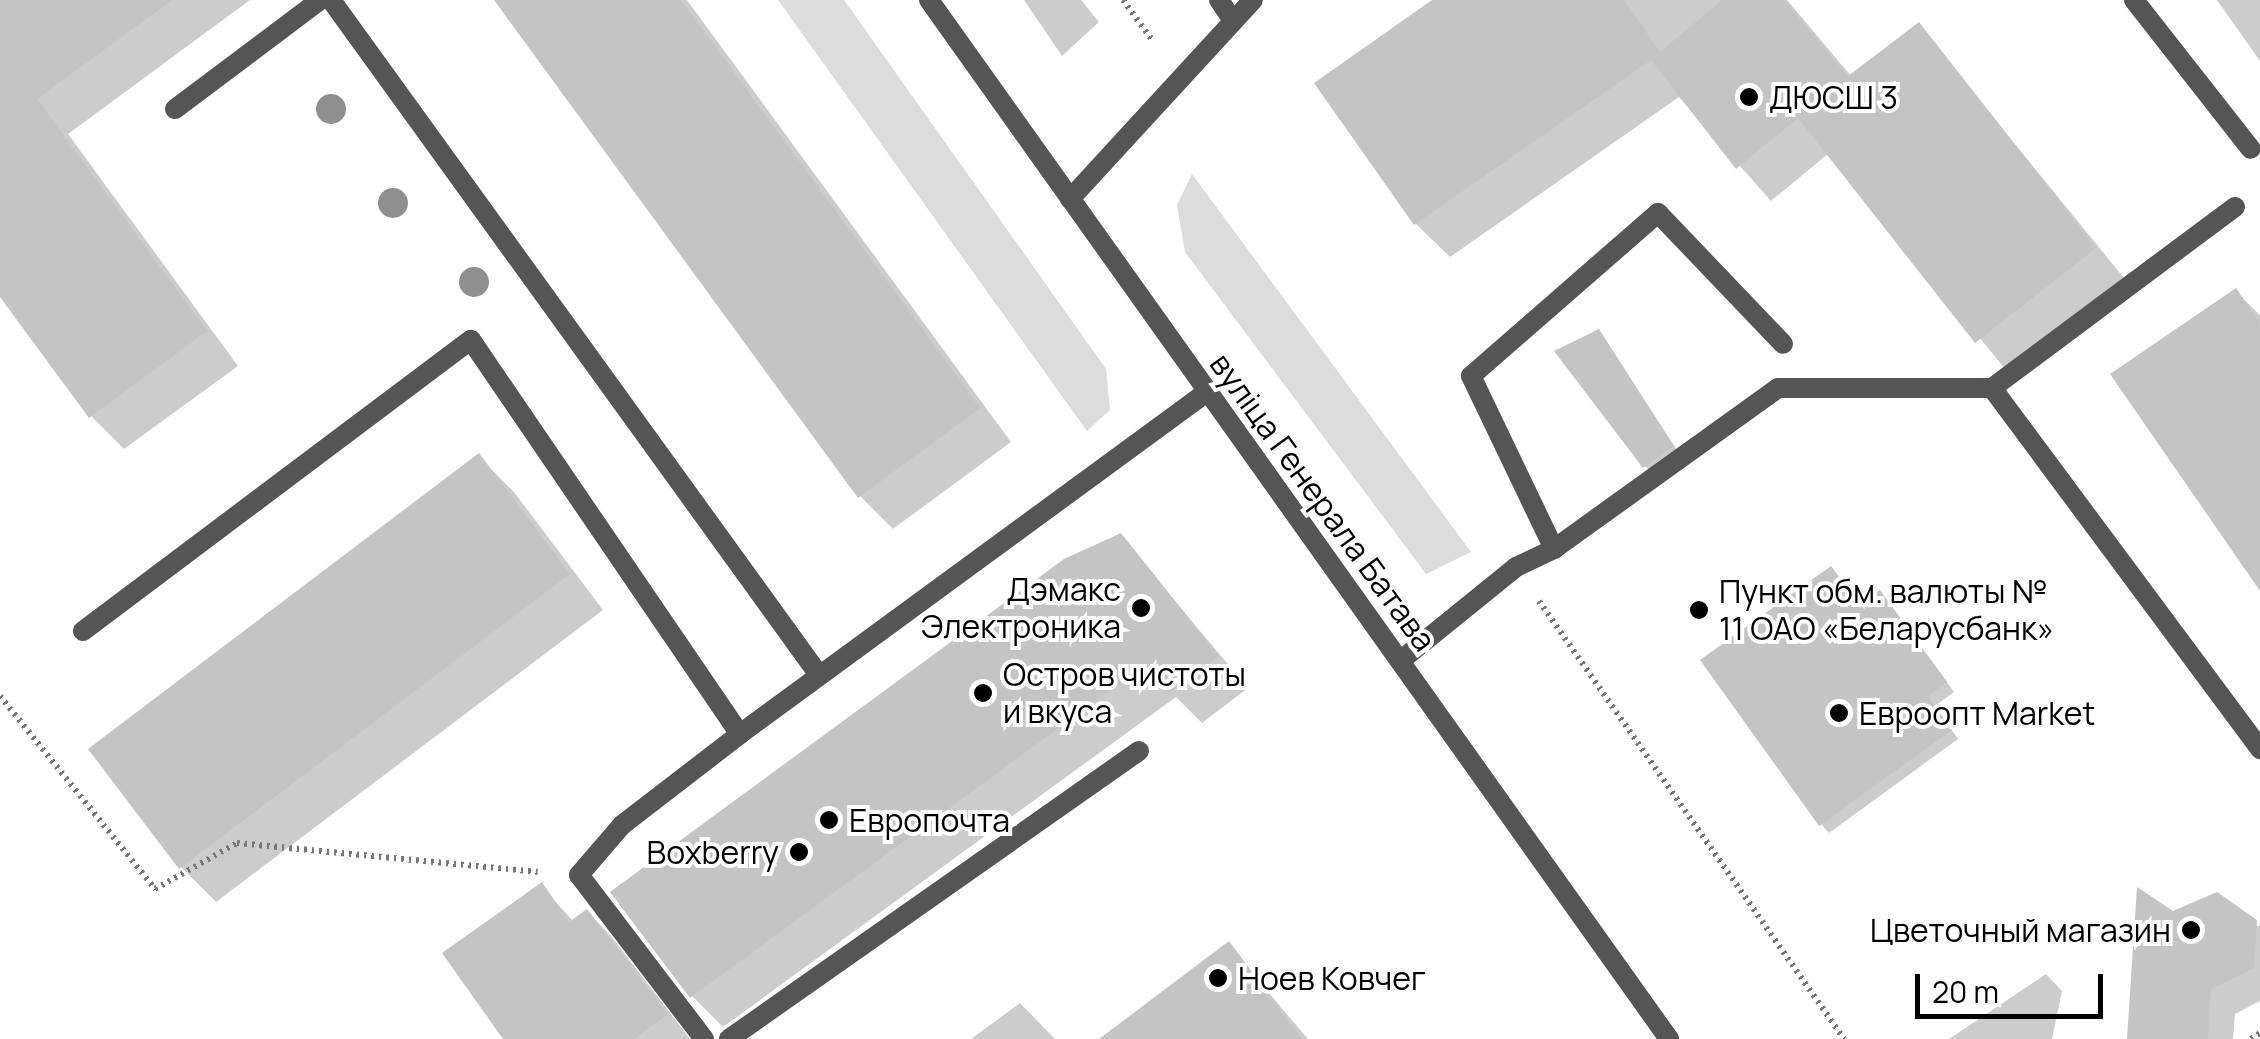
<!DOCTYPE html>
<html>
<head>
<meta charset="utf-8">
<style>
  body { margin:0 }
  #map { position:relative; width:2260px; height:1039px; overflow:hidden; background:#fff; font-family:Manrope,sans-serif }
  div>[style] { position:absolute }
  .green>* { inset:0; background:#dcdcdc }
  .shadow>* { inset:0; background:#0003 }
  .building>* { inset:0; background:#c4c4c4 }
  .path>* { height:6px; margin-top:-3px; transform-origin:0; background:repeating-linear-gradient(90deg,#777 0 2.5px,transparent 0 7.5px) }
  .service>* { height:20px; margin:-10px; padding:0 10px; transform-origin:10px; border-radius:10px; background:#555 }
  .pedestrian>* { height:20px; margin:-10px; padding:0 10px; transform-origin:10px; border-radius:10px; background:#555 }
  .tertiary>* { height:20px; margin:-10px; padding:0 10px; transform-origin:10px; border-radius:10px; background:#555 }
  .trees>* { width:30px; height:30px; margin:-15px; border-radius:50%; background:#8f8f8f }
  .dots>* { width:28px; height:28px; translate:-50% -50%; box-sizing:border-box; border:5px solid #fff; border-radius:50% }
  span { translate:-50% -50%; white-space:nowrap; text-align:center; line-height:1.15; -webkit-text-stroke:8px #fff; paint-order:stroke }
  .poi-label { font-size:32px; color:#000 }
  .left { translate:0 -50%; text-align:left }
  .right { translate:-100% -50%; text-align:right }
  .street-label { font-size:32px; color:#000 }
  .scale { position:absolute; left:1915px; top:974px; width:188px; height:45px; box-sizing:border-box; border:5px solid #000; border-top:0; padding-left:12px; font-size:30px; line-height:35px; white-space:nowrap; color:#000; -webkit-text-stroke:8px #fff; paint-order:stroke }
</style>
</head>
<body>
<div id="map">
  <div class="green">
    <div style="clip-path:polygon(778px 0,844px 0,1106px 369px,1110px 410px,1087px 431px)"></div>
    <div style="clip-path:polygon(1192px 174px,1471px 552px,1426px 574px,1185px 252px,1177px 205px)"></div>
  </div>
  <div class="shadow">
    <div style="clip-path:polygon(0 0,250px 0,68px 134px,238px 366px,124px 449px,91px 416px,0 292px)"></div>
    <div style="clip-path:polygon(497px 0,687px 0,1011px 442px,893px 529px,860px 496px)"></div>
    <div style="clip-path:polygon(1024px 0,1081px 0,1099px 22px,1062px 56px)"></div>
    <div style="clip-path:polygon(1436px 0,1787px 0,1851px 76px,1918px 25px,2128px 283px,2010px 375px,1829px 153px,1771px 201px,1679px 97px,1450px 257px,1416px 224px,1318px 84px)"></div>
    <div style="clip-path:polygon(2217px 0,2260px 0,2260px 61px)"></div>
    <div style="clip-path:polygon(2235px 291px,2260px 315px,2260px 587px)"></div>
    <div style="clip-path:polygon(1598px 332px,1681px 456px,1654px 475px,1645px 466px)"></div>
    <div style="clip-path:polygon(479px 457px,514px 492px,603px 610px,216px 902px,181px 867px)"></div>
    <div style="clip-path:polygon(1120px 536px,1248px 688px,1202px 723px,1176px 697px,723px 1027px,692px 996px)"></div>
    <div style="clip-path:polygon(1888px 602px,1954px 692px,1935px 706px,1958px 739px,1829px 833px,1821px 824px,1860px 607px)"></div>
    <div style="clip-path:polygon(541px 886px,574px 922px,587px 912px,611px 936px,690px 1039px,506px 1039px)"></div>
    <div style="clip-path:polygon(2173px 914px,2260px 926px,2260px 1001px,2235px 1014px,2233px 1039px,2139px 1039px)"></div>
    <div style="clip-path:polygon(1228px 945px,1308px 1039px,1103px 1039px)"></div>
    <div style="clip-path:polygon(2046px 974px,2062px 991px,2052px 1039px,1949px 1039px)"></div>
    <div style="clip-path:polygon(1020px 1003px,1055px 1039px,971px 1039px)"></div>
  </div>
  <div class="building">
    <div style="clip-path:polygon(0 0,172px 0,37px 99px,207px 331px,89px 418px,0 297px)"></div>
    <div style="clip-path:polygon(494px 0,681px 0,980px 408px,858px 498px)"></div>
    <div style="clip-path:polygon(1432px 0,1624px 0,1660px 52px,1722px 0,1784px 0,1848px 76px,1919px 22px,2096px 248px,1975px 343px,1798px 118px,1736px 169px,1651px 60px,1414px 225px,1314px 83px)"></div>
    <div style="clip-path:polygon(2236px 288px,2260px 323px,2260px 591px,2110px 374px)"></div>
    <div style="clip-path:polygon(1599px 329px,1674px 446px,1643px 468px,1554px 351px)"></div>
    <div style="clip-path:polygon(479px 453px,570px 574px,179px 869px,88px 749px)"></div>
    <div style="clip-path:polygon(1121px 533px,1219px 656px,1169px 693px,1146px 664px,690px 998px,610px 892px,1064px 559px)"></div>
    <div style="clip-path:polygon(1831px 566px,1859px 604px,1880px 590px,1947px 682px,1928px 696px,1952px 730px,1819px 826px,1700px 660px)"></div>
    <div style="clip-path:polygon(542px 882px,569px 922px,587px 909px,668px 1014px,634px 1039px,503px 1039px,442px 953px)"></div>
    <div style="clip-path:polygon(2137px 887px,2173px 911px,2217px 892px,2257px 920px,2254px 968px,2211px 989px,2208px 1039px,2127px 1039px)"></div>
    <div style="clip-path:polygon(1229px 941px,1302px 1039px,1099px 1039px)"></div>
  </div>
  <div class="path">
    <div style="left:1123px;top:0;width:51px;rotate:53.8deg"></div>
    <div style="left:1539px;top:601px;width:534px;rotate:55.15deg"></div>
    <div style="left:0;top:696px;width:248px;rotate:51.2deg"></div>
    <div style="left:155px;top:889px;width:94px;rotate:-29.3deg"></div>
    <div style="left:237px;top:843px;width:302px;rotate:5.5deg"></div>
    <div style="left:2251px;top:1039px;width:11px;rotate:-34deg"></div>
  </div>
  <div class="service">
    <div style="left:331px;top:0;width:833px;rotate:54.13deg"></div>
    <div style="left:1219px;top:0;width:25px;rotate:56deg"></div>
    <div style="left:2134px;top:0;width:189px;rotate:51.9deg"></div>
    <div style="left:175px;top:109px;width:181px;rotate:-36.9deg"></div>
    <div style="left:1070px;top:199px;width:270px;rotate:-47.4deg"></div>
    <div style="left:1554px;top:549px;width:192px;rotate:-115.6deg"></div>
    <div style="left:1471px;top:376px;width:248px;rotate:-41.1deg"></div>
    <div style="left:1658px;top:213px;width:181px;rotate:46.3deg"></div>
    <div style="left:83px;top:631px;width:485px;rotate:-36.9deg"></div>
    <div style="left:471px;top:340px;width:477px;rotate:55.7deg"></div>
    <div style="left:1400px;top:661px;width:149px;rotate:-39deg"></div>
    <div style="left:1516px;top:567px;width:42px;rotate:-25.3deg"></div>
    <div style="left:1554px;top:549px;width:276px;rotate:-35.7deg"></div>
    <div style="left:1778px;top:388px;width:214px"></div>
    <div style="left:1992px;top:388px;width:450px;rotate:53.4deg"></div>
    <div style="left:704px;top:1039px;width:206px;rotate:-127.3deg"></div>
    <div style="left:579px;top:875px;width:66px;rotate:-49.3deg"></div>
    <div style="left:622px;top:825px;width:149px;rotate:-37.6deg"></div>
    <div style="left:740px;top:734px;width:579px;rotate:-36.22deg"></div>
    <div style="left:729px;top:1039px;width:501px;rotate:-35.09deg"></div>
  </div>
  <div class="pedestrian">
    <div style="left:1992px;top:388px;width:303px;rotate:-36.7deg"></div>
  </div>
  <div class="tertiary">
    <div style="left:929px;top:0;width:1276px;rotate:54.54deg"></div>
  </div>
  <div class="trees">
    <div style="left:331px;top:109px"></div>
    <div style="left:393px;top:203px"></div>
    <div style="left:474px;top:282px"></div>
  </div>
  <div class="dots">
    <div style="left:1749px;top:97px;background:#000"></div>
    <div style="left:1141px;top:608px;background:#000"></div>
    <div style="left:1699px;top:610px;background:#000"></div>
    <div style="left:983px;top:693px;background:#000"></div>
    <div style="left:1839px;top:713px;background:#000"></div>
    <div style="left:829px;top:820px;background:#000"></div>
    <div style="left:799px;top:852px;background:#000"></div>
    <div style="left:2191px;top:930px;background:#000"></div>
    <div style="left:1218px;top:978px;background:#000"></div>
  </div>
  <div class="poi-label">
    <span class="left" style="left:1769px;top:97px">ДЮСШ 3</span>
    <span class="right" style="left:1121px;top:608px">Дэмакс<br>Электроника</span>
    <span class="left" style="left:1719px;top:610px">Пункт обм. валюты №<br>11 ОАО «Беларусбанк»</span>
    <span class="left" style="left:1003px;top:693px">Остров чистоты<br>и вкуса</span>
    <span class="left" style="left:1859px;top:713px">Евроопт Market</span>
    <span class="left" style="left:849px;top:820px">Европочта</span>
    <span class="right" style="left:779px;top:852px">Boxberry</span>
    <span class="right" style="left:2171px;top:930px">Цветочный магазин</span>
    <span class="left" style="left:1238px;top:978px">Ноев Ковчег</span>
  </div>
  <div class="street-label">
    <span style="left:1323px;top:502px;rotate:54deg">вуліца Генерала Батава</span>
  </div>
  <div class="scale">20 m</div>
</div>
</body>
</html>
